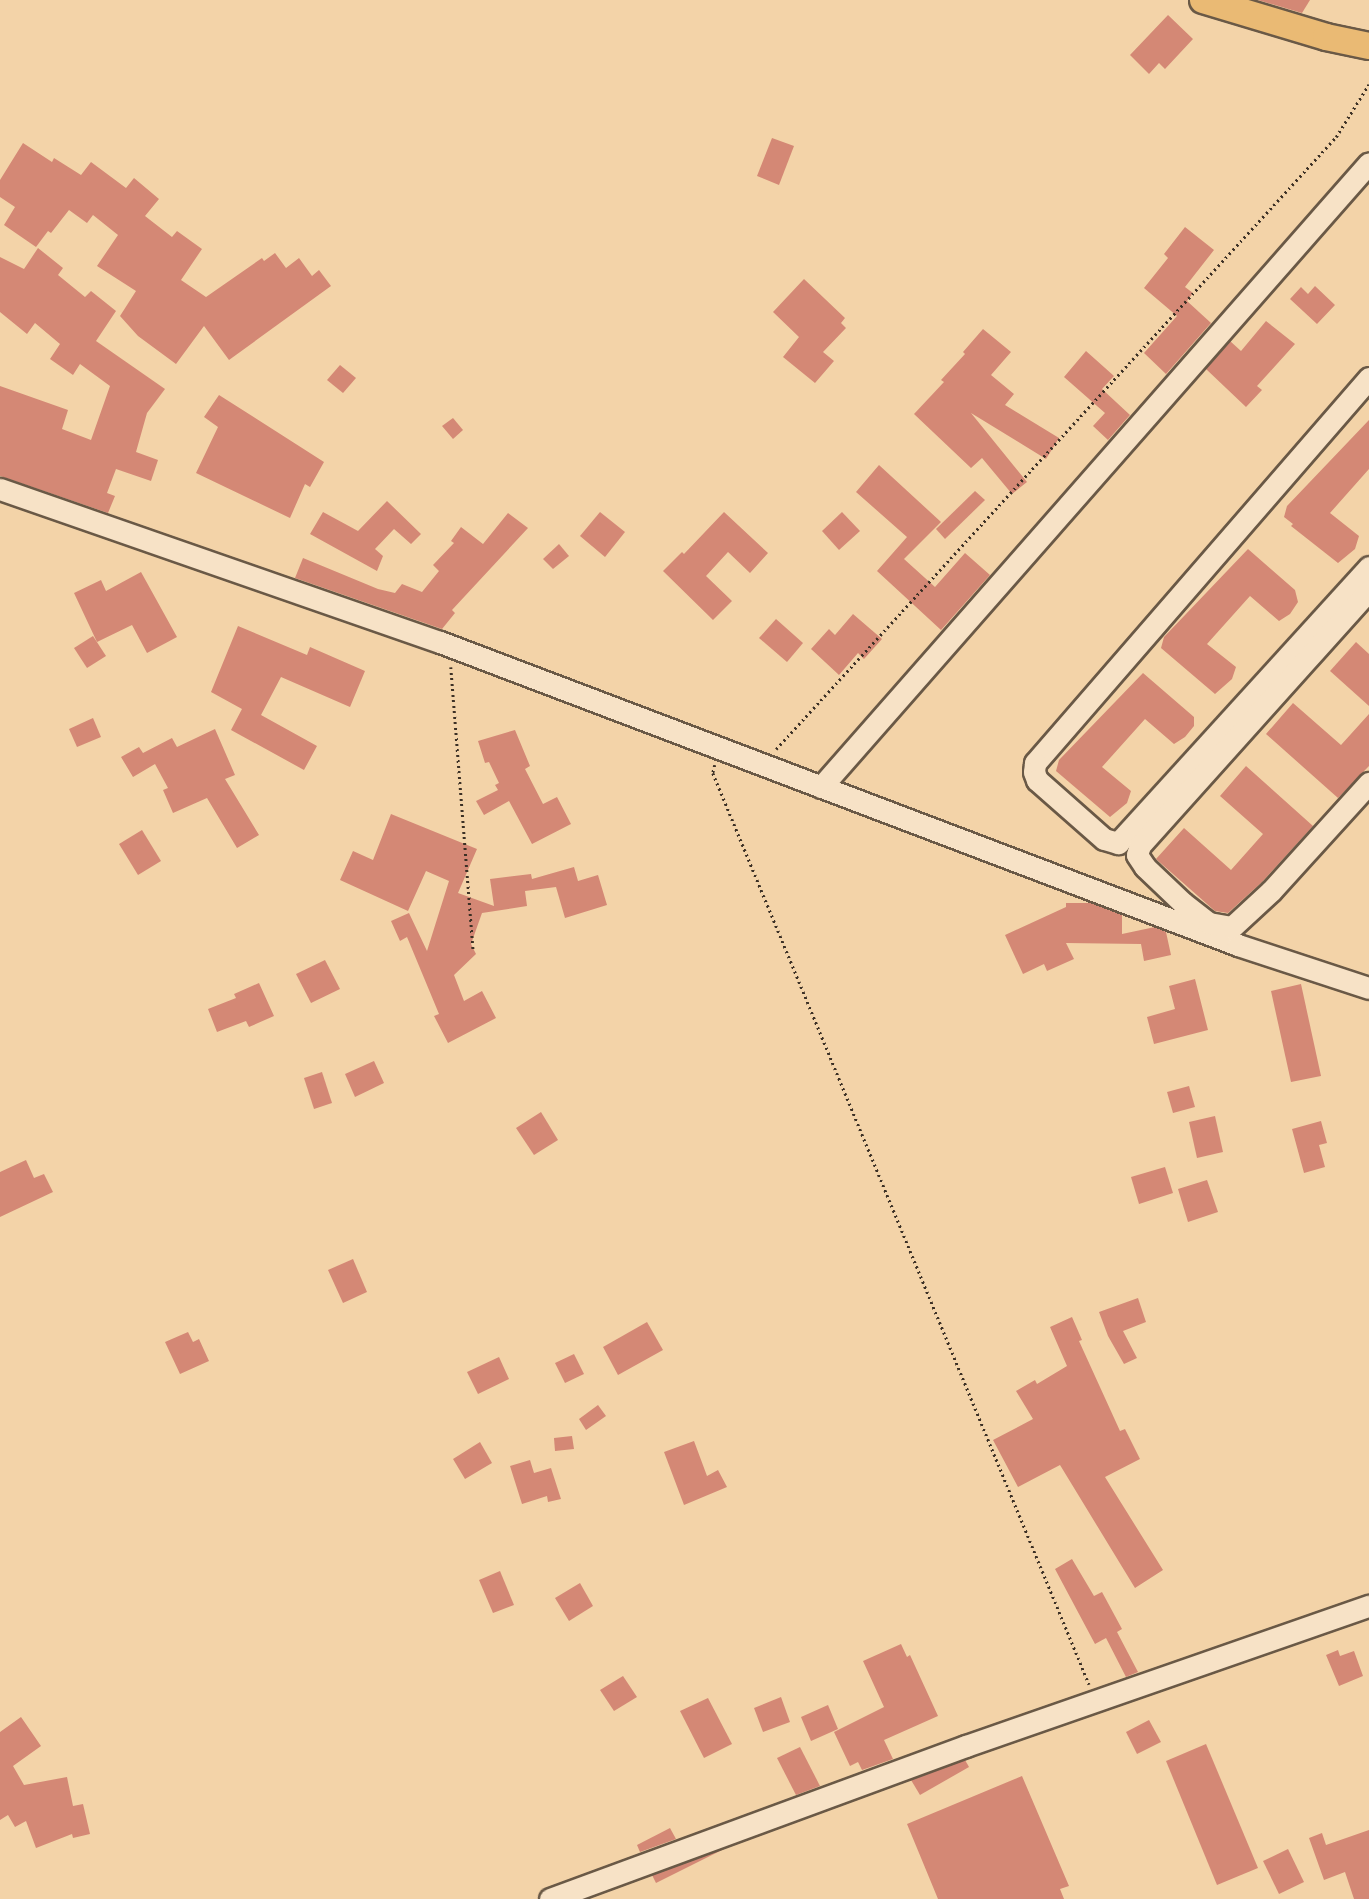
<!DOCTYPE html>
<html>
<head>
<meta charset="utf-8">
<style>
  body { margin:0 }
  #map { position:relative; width:1369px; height:1899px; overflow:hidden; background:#f3d3a8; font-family:"Gentium Book Plus",serif }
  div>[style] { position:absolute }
  .building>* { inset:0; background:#d48875 }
  .path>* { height:2.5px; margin-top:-1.25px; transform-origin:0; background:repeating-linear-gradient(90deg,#3c3025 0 2px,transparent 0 5.5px) }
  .roads { filter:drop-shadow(2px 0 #6a5946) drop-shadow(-2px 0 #6a5946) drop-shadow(0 2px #6a5946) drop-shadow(0 -2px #6a5946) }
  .minor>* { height:21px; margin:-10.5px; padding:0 10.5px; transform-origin:10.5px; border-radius:10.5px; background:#f7e2c6 }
  .major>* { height:26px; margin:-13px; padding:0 13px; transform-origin:13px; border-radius:13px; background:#eaba74 }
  span { translate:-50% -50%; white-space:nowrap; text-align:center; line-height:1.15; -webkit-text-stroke:5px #f7e2c6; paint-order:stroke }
</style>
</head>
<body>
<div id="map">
  <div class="building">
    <div style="clip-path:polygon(1258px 0,1310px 0,1302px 13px)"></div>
    <div style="clip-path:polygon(1168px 15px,1193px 39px,1165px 69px,1159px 63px,1149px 74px,1130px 55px)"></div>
    <div style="clip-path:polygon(772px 138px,794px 146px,779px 185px,757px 176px)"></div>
    <div style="clip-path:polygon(23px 143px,52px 162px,54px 158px,81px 175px,91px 162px,126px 188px,134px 178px,159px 199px,145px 216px,172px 237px,177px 231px,202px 249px,181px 280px,206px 297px,262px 258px,264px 261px,275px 253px,286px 268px,299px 258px,312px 276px,319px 270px,331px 286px,229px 360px,204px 326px,176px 364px,138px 336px,120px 316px,136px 291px,97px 266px,118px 235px,93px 215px,87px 223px,69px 210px,51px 233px,48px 231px,36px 247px,4px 225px,15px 207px,0 197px,0 180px)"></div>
    <div style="clip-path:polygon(1185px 227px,1214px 250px,1185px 287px,1193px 293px,1187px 301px,1211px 323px,1166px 374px,1144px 353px,1177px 316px,1144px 288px,1168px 258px,1164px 254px)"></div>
    <div style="clip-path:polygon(38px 248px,63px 268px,58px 275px,85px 297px,91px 291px,116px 311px,96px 341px,165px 389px,147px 413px,136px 452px,158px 460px,151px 481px,116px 469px,107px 493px,115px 496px,108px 513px,0 476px,0 386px,68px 410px,62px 429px,91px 440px,110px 386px,80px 364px,73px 375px,50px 359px,60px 344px,35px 323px,27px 334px,0 312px,0 257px,24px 269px)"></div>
    <div style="clip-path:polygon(804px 279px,845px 318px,841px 323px,846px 328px,823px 352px,834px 361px,815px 383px,783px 357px,799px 337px,773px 312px)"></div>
    <div style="clip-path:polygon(1315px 286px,1335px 305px,1317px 324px,1290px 299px,1301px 287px,1308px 294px)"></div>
    <div style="clip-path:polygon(1266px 321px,1295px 344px,1257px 386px,1262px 390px,1246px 407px,1206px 369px,1230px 341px,1241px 351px)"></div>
    <div style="clip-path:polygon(983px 329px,1011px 352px,991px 375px,1014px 394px,1005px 405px,1059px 438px,1046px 459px,971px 413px,1027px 482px,1012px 494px,982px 458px,971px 468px,914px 414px,944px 382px,941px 380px,965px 354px,963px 352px)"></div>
    <div style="clip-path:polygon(1086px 351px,1114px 376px,1102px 389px,1130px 415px,1108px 440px,1093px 426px,1105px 413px,1064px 377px)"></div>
    <div style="clip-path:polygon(340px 365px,356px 378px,343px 393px,327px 380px)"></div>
    <div style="clip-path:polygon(219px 395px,324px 462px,310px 487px,305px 484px,290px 518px,196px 473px,218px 427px,204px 417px)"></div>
    <div style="clip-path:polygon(453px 418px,463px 430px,453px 439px,442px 426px)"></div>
    <div style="clip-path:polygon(1369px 420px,1369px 469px,1330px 513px,1359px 536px,1355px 549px,1338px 563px,1291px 526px,1293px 524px,1284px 517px,1287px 506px)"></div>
    <div style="clip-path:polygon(879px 465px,941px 522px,904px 559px,935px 587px,965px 553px,990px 575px,941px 630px,877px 571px,907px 537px,856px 492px)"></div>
    <div style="clip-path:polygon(975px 491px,985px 500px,945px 539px,936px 529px)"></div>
    <div style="clip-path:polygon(387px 501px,421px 534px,411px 544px,394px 529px,375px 549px,383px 556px,377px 571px,310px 534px,323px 512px,358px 531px)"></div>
    <div style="clip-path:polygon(600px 512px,625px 532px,605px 557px,580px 536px)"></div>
    <div style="clip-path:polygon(724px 512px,768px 553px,750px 573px,728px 552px,706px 576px,732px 601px,713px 620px,663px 571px,682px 552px,684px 554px)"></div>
    <div style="clip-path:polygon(842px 512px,860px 531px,839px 550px,822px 531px)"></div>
    <div style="clip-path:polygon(508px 513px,528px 528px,452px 610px,455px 613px,442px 629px,295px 578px,303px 558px,378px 589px,395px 593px,402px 584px,422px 592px,439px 571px,433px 565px,454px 543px,451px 541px,461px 527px,483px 544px)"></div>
    <div style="clip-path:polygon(559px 544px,569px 556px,553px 569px,543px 559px)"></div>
    <div style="clip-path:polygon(1248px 549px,1295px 590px,1298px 602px,1290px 614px,1279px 621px,1250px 596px,1207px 644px,1236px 667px,1232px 679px,1215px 694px,1161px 648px,1164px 637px)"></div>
    <div style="clip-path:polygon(141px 572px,177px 637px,147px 653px,132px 625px,97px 642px,74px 593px,101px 580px,106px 591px)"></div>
    <div style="clip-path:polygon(853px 614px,882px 639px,864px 659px,858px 653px,839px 675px,811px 649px,829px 629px,835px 635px)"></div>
    <div style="clip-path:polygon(776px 619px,803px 643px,787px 662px,759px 638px)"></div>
    <div style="clip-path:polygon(238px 626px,307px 655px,310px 647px,365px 671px,350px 707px,281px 677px,261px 715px,317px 746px,304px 770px,231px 730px,242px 709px,211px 692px)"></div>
    <div style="clip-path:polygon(93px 636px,106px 656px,87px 668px,74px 648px)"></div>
    <div style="clip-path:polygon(1356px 642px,1369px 654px,1369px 706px,1330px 671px)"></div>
    <div style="clip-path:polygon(1143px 673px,1194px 717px,1194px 726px,1185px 737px,1174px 744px,1145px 719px,1102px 767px,1131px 791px,1127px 803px,1110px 817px,1056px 771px,1059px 760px)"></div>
    <div style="clip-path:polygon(1293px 703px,1341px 745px,1369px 714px,1369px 766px,1338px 798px,1266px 734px)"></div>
    <div style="clip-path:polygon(93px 718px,101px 737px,77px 747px,69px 729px)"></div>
    <div style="clip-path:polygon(215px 729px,235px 775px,225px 779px,259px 835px,237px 848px,207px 798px,173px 813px,163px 790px,168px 788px,155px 764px,133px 777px,121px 757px,139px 747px,143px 753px,172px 738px,177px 747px)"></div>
    <div style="clip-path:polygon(515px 730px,530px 766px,525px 769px,543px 804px,557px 797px,571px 824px,532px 844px,509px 801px,484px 815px,476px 801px,498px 790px,495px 785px,499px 783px,489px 762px,485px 763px,478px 741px)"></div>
    <div style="clip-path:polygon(1246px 766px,1313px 826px,1262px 882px,1228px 913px,1215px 911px,1156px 859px,1184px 828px,1231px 870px,1263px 834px,1220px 796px)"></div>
    <div style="clip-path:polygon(391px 814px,477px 849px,458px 893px,494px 906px,490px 879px,531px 874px,532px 879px,574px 867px,578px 881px,598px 875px,607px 905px,565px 918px,556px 887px,525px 891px,527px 906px,482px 913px,471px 944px,476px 954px,454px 975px,464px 1001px,482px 991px,496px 1018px,448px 1043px,434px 1016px,439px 1014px,407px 937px,400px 941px,391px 921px,409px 913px,427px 951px,449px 881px,426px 871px,408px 911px,340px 880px,353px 851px,373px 860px)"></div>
    <div style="clip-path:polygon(142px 830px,161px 861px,138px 875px,119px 844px)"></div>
    <div style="clip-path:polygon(1066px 903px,1091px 903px,1122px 915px,1122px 934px,1155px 927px,1166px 932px,1171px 955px,1144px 961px,1141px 944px,1066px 943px,1074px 959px,1047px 971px,1044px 964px,1023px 974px,1005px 935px,1066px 907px)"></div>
    <div style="clip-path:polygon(325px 960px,340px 989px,311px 1003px,296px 974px)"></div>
    <div style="clip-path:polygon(1195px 979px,1208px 1030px,1154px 1044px,1147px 1017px,1175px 1009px,1169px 986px)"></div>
    <div style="clip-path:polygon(259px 983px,274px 1016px,249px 1027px,246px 1021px,217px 1032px,208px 1009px,236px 998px,234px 994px)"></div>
    <div style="clip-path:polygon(1301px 984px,1321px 1076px,1291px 1082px,1271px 991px)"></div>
    <div style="clip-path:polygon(374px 1061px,384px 1083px,355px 1097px,345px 1074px)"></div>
    <div style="clip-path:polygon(322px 1072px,332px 1103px,314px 1109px,304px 1078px)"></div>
    <div style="clip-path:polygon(1189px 1086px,1195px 1107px,1173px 1113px,1167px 1092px)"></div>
    <div style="clip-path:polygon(541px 1112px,558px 1140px,534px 1155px,516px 1128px)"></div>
    <div style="clip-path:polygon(1215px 1116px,1223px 1152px,1197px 1158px,1189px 1122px)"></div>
    <div style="clip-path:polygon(1321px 1121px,1327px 1143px,1319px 1145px,1325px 1167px,1304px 1173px,1292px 1129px)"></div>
    <div style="clip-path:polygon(26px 1160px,34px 1178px,44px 1174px,53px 1192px,0 1217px,0 1172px)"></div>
    <div style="clip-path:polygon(1165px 1167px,1173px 1193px,1139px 1204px,1131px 1177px)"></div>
    <div style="clip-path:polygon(1207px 1180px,1218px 1212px,1188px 1222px,1178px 1189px)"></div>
    <div style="clip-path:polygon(353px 1259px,367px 1292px,343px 1303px,328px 1270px)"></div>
    <div style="clip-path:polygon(1138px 1298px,1146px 1322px,1123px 1331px,1137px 1358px,1124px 1364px,1108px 1336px,1099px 1312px)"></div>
    <div style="clip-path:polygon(1072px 1317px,1082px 1340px,1079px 1341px,1120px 1431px,1125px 1429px,1140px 1459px,1105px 1477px,1163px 1570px,1135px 1588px,1060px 1465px,1018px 1487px,993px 1440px,1033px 1419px,1016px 1391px,1035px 1380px,1037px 1384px,1067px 1366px,1050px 1327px)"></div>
    <div style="clip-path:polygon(647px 1322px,663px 1350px,618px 1375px,603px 1347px)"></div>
    <div style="clip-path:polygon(188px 1332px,193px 1342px,199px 1339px,209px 1361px,180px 1374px,165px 1342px)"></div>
    <div style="clip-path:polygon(574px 1354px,584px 1374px,565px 1383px,555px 1363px)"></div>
    <div style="clip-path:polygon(499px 1357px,509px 1379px,478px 1394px,467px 1372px)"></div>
    <div style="clip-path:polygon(598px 1405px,606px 1416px,586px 1430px,579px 1419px)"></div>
    <div style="clip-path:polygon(572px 1436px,574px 1449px,555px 1451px,554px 1438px)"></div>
    <div style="clip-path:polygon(694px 1441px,707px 1476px,718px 1470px,727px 1487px,684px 1505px,664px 1452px)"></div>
    <div style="clip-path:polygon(480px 1442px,492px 1463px,465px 1479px,453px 1459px)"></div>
    <div style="clip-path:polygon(530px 1460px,534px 1473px,551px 1468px,561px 1499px,548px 1502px,547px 1496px,522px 1504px,510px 1466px)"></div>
    <div style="clip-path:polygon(1072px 1559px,1094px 1596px,1102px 1592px,1122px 1629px,1117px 1632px,1138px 1672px,1126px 1677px,1106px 1638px,1095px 1644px,1055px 1569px)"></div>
    <div style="clip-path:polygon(500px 1571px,514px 1605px,493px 1613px,479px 1580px)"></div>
    <div style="clip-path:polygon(580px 1583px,593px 1606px,569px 1621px,555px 1598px)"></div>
    <div style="clip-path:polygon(901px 1644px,907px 1657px,910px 1655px,938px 1716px,884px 1740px,893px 1759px,862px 1770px,858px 1762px,850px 1766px,834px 1732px,884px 1707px,863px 1661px)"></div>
    <div style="clip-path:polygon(1338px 1650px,1340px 1656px,1354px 1651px,1363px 1676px,1339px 1686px,1326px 1655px)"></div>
    <div style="clip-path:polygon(623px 1676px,637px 1697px,614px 1711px,600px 1690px)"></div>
    <div style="clip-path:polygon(781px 1697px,790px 1722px,763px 1732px,754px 1708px)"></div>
    <div style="clip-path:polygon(708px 1698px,732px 1744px,704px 1758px,680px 1711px)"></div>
    <div style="clip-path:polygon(828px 1705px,838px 1729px,811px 1741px,801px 1717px)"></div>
    <div style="clip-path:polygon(21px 1717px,41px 1746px,13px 1766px,24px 1785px,67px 1777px,73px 1806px,83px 1804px,90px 1834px,73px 1838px,72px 1834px,36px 1848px,26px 1821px,15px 1827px,8px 1815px,0 1820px,0 1732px)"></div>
    <div style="clip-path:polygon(1149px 1720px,1161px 1742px,1137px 1754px,1126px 1732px)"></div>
    <div style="clip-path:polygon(1206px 1744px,1258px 1868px,1217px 1885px,1166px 1761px)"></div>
    <div style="clip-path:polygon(800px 1747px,820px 1786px,796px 1795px,777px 1758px)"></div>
    <div style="clip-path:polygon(965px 1760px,969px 1767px,920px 1795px,911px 1780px)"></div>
    <div style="clip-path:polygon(1022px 1776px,1069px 1886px,1060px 1889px,1064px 1899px,938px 1899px,907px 1824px)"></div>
    <div style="clip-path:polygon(670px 1828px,676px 1839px,640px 1852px,637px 1845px)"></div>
    <div style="clip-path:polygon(1369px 1830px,1369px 1899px,1354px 1899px,1345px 1872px,1324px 1880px,1309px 1838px,1322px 1833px,1326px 1845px)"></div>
    <div style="clip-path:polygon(728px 1847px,656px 1883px,652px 1875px)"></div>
    <div style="clip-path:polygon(1288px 1849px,1304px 1882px,1279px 1894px,1263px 1861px)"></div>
  </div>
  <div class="path">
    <div style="left:451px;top:667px;width:283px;rotate:85.5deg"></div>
    <div style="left:776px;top:749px;width:830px;rotate:-47.54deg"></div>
    <div style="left:1336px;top:137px;width:62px;rotate:-58.1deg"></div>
    <div style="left:715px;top:765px;width:8px;rotate:104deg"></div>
    <div style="left:713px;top:773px;width:986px;rotate:67.57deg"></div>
  </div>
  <div class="roads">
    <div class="minor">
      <div style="left:1369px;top:378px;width:510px;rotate:130.94deg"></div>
      <div style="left:1035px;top:763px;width:9px;rotate:96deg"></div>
      <div style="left:1034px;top:772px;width:9px;rotate:69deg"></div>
      <div style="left:1037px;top:780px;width:89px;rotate:41.4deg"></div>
      <div style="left:1104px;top:839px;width:15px;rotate:16deg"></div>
      <div style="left:1118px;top:843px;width:373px;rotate:-47.7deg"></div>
      <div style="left:0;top:489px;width:466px;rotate:19.2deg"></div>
      <div style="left:440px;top:642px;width:854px;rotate:20.79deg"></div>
      <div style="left:1238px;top:945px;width:138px;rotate:18.2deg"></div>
      <div style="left:1369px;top:590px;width:343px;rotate:131.9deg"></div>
      <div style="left:1140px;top:845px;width:10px;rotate:107deg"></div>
      <div style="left:1137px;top:855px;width:14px;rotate:56deg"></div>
      <div style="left:1145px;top:867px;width:52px;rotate:43.5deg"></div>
      <div style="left:1183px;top:903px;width:33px;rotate:38deg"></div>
      <div style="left:1209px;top:923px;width:23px;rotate:10deg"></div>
      <div style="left:1232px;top:927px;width:53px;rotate:-42.7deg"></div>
      <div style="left:1271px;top:891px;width:146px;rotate:-47.8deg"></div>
      <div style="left:821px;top:787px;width:830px;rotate:-48.71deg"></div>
      <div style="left:550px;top:1899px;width:443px;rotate:-20.2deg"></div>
      <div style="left:966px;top:1746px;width:427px;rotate:-19.2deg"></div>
    </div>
    <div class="major">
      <div style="left:1203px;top:0;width:128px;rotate:16.7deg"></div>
      <div style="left:1326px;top:37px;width:44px;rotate:11.8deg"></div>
    </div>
  </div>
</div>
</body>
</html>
